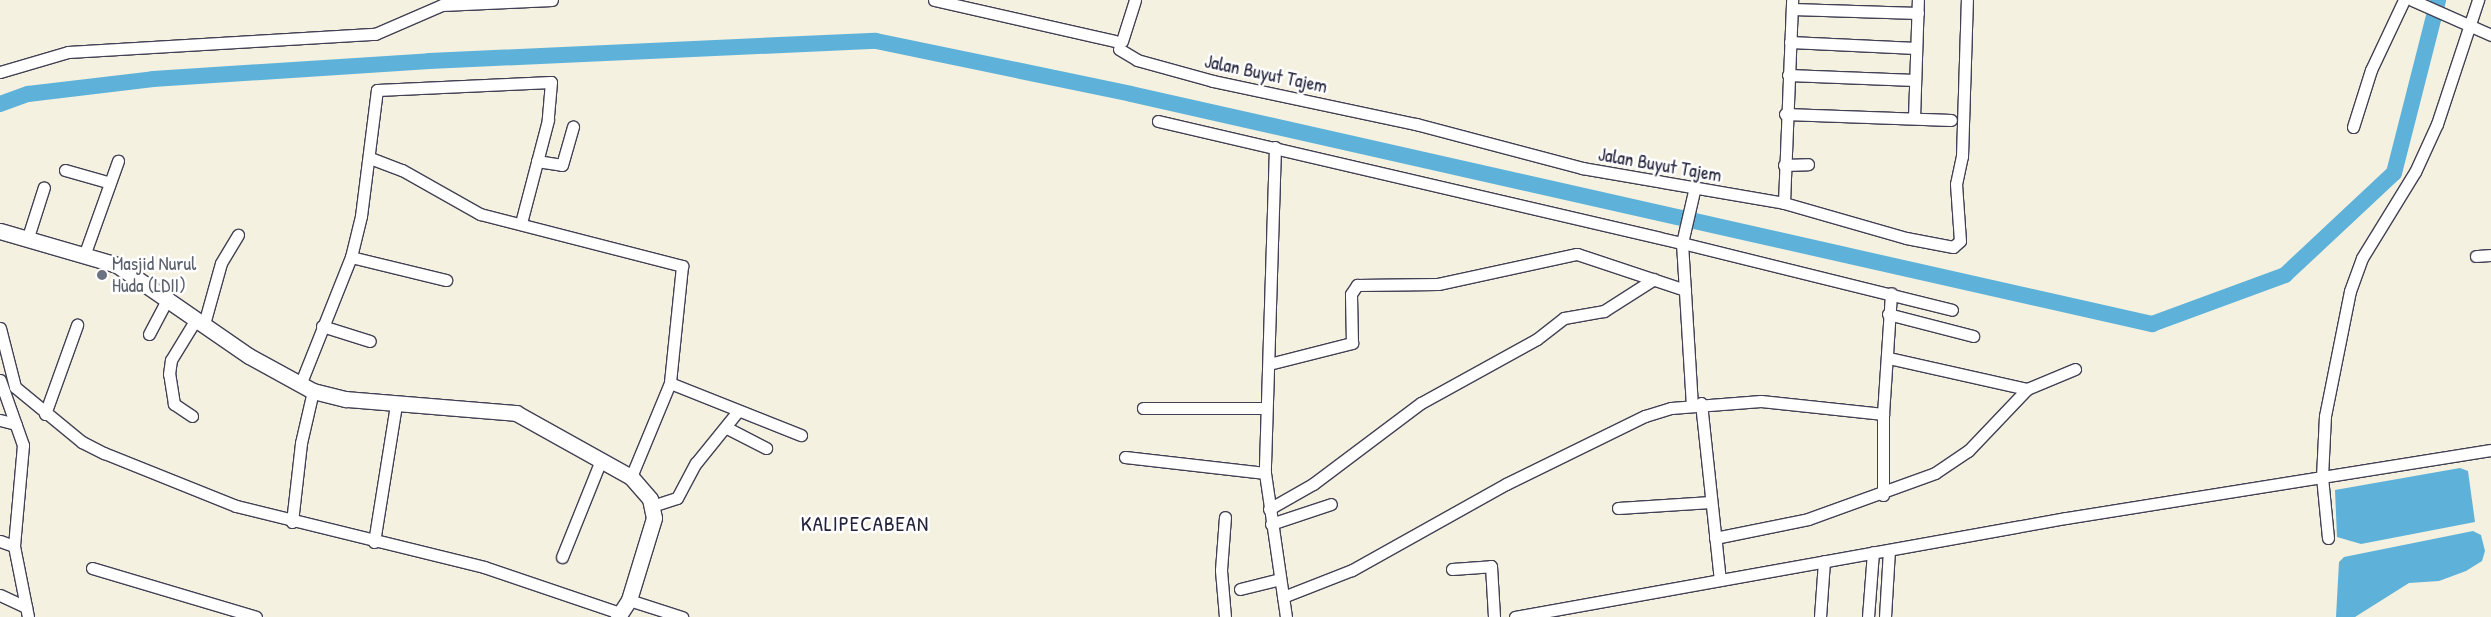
<!DOCTYPE html>
<html>
<head>
<meta charset="utf-8">
<style>
  body { margin:0 }
  #map { position:relative; width:2491px; height:617px; overflow:hidden; background:#f4f1e1; font-family:"Patrick Hand",sans-serif }
  div>[style] { position:absolute }
  .water>* { inset:0; background:#5eb2d9 }
  .river>* { height:16px; margin:-8px; padding:0 8px; transform-origin:8px; border-radius:8px; background:#5eb2d9 }
  .roads { filter:drop-shadow(1px 0 #424154) drop-shadow(-1px 0 #424154) drop-shadow(0 1px #424154) drop-shadow(0 -1px #424154) }
  .street>* { height:11px; margin:-5.5px; padding:0 5.5px; transform-origin:5.5px; border-radius:5.5px; background:#fff }
  .secondary>* { height:15px; margin:-7.5px; padding:0 7.5px; transform-origin:7.5px; border-radius:7.5px; background:#fff }
  .dots>* { width:14px; height:14px; translate:-50% -50%; box-sizing:border-box; border:2px solid #fff; border-radius:50% }
  span { translate:-50% -50%; white-space:nowrap; text-align:center; line-height:1.15; -webkit-text-stroke:5px #fff; paint-order:stroke }
  .street-label { font-size:19px; color:#22223b }
  .worship-label { font-size:19px; color:#5b616d }
  .left { translate:0 -50%; text-align:left }
  .quarter-label { font-size:21px; color:#22223b; letter-spacing:1px }
</style>
</head>
<body>
<div id="map">
  <div class="water">
    <div style="clip-path:polygon(2460px 468px,2468px 471px,2475px 522px,2361px 544px,2337px 537px,2335px 490px)"></div>
    <div style="clip-path:polygon(2473px 531px,2481px 535px,2485px 551px,2482px 561px,2466px 571px,2439px 581px,2409px 583px,2355px 617px,2336px 617px,2339px 562px,2344px 557px)"></div>
  </div>
  <div class="river">
    <div style="left:0;top:104px;width:30px;rotate:-20deg"></div>
    <div style="left:28px;top:94px;width:126px;rotate:-6.8deg"></div>
    <div style="left:153px;top:79px;width:277px;rotate:-3.7deg"></div>
    <div style="left:429px;top:61px;width:447px;rotate:-2.6deg"></div>
    <div style="left:876px;top:41px;width:260px;rotate:11.7deg"></div>
    <div style="left:1131px;top:94px;width:1047px;rotate:12.7deg"></div>
    <div style="left:2152px;top:324px;width:142px;rotate:-20.2deg"></div>
    <div style="left:2285px;top:275px;width:149px;rotate:-43.1deg"></div>
    <div style="left:2394px;top:173px;width:179px;rotate:-75.7deg"></div>
  </div>
  <div class="roads">
    <div class="street">
      <div style="left:934px;top:0;width:185px;rotate:12.8deg"></div>
      <div style="left:2412px;top:0;width:86px;rotate:23.9deg"></div>
      <div style="left:1792px;top:9px;width:126px;rotate:1.8deg"></div>
      <div style="left:1122px;top:41px;width:43px;rotate:-72.4deg"></div>
      <div style="left:1790px;top:42px;width:126px;rotate:2.7deg"></div>
      <div style="left:1119px;top:49px;width:21px;rotate:31deg"></div>
      <div style="left:1137px;top:60px;width:79px;rotate:15.4deg"></div>
      <div style="left:1213px;top:81px;width:208px;rotate:12deg"></div>
      <div style="left:1416px;top:124px;width:172px;rotate:14.8deg"></div>
      <div style="left:1582px;top:168px;width:205px;rotate:9.8deg"></div>
      <div style="left:1784px;top:203px;width:127px;rotate:16deg"></div>
      <div style="left:1906px;top:238px;width:48px;rotate:10.8deg"></div>
      <div style="left:1953px;top:247px;width:9px;rotate:-41deg"></div>
      <div style="left:1960px;top:241px;width:57px;rotate:-94deg"></div>
      <div style="left:1956px;top:184px;width:29px;rotate:-78deg"></div>
      <div style="left:1962px;top:156px;width:156px;rotate:-88.2deg"></div>
      <div style="left:0;top:72px;width:71px;rotate:-16.4deg"></div>
      <div style="left:68px;top:52px;width:308px;rotate:-3.4deg"></div>
      <div style="left:375px;top:34px;width:73px;rotate:-23.4deg"></div>
      <div style="left:442px;top:5px;width:110px;rotate:-2.6deg"></div>
      <div style="left:1788px;top:75px;width:127px;rotate:2.3deg"></div>
      <div style="left:1785px;top:114px;width:166px;rotate:2.1deg"></div>
      <div style="left:1914px;top:118px;width:118px;rotate:-88.1deg"></div>
      <div style="left:1158px;top:121px;width:538px;rotate:13.11deg"></div>
      <div style="left:1682px;top:243px;width:162px;rotate:86.5deg"></div>
      <div style="left:2353px;top:127px;width:60px;rotate:-72.5deg"></div>
      <div style="left:2371px;top:70px;width:77px;rotate:-64.8deg"></div>
      <div style="left:1275px;top:147px;width:326px;rotate:91.8deg"></div>
      <div style="left:1265px;top:473px;width:146px;rotate:81.7deg"></div>
      <div style="left:370px;top:158px;width:34px;rotate:21deg"></div>
      <div style="left:402px;top:170px;width:90px;rotate:29.4deg"></div>
      <div style="left:480px;top:214px;width:209px;rotate:14.4deg"></div>
      <div style="left:682px;top:266px;width:118px;rotate:95.9deg"></div>
      <div style="left:537px;top:161px;width:25px;rotate:9deg"></div>
      <div style="left:562px;top:165px;width:40px;rotate:-74deg"></div>
      <div style="left:1784px;top:165px;width:24px;rotate:-2deg"></div>
      <div style="left:65px;top:170px;width:44px;rotate:15.9deg"></div>
      <div style="left:1694px;top:191px;width:53px;rotate:103deg"></div>
      <div style="left:1682px;top:243px;width:278px;rotate:13.9deg"></div>
      <div style="left:1784px;top:203px;width:203px;rotate:-87.7deg"></div>
      <div style="left:28px;top:237px;width:52px;rotate:-72.3deg"></div>
      <div style="left:85px;top:253px;width:98px;rotate:-70.3deg"></div>
      <div style="left:2476px;top:256px;width:15px;rotate:-4deg"></div>
      <div style="left:351px;top:257px;width:98px;rotate:13.6deg"></div>
      <div style="left:1888px;top:314px;width:88px;rotate:14.5deg"></div>
      <div style="left:204px;top:324px;width:63px;rotate:-74.4deg"></div>
      <div style="left:221px;top:263px;width:33px;rotate:-59deg"></div>
      <div style="left:322px;top:326px;width:50px;rotate:17.4deg"></div>
      <div style="left:0;top:328px;width:61px;rotate:75.7deg"></div>
      <div style="left:15px;top:387px;width:87px;rotate:39.4deg"></div>
      <div style="left:82px;top:442px;width:25px;rotate:27deg"></div>
      <div style="left:104px;top:453px;width:142px;rotate:21.9deg"></div>
      <div style="left:236px;top:506px;width:255px;rotate:13.8deg"></div>
      <div style="left:484px;top:567px;width:144px;rotate:18.7deg"></div>
      <div style="left:149px;top:334px;width:41px;rotate:-62.2deg"></div>
      <div style="left:1889px;top:358px;width:141px;rotate:12.7deg"></div>
      <div style="left:1269px;top:364px;width:86px;rotate:-14.2deg"></div>
      <div style="left:1352px;top:343px;width:49px;rotate:-91.2deg"></div>
      <div style="left:1351px;top:294px;width:11px;rotate:-56deg"></div>
      <div style="left:1357px;top:285px;width:81px;rotate:-0.7deg"></div>
      <div style="left:1438px;top:284px;width:142px;rotate:-12.2deg"></div>
      <div style="left:1577px;top:254px;width:114px;rotate:18.4deg"></div>
      <div style="left:0;top:380px;width:69px;rotate:70.5deg"></div>
      <div style="left:23px;top:445px;width:101px;rotate:95.1deg"></div>
      <div style="left:14px;top:546px;width:72px;rotate:78.8deg"></div>
      <div style="left:300px;top:385px;width:138px;rotate:-68.3deg"></div>
      <div style="left:351px;top:257px;width:42px;rotate:-76.3deg"></div>
      <div style="left:361px;top:216px;width:127px;rotate:-82.8deg"></div>
      <div style="left:377px;top:90px;width:174px;rotate:-2.6deg"></div>
      <div style="left:551px;top:82px;width:38px;rotate:95deg"></div>
      <div style="left:548px;top:120px;width:106px;rotate:104.7deg"></div>
      <div style="left:1701px;top:403px;width:178px;rotate:83.9deg"></div>
      <div style="left:1143px;top:408px;width:122px"></div>
      <div style="left:45px;top:414px;width:95px;rotate:-70.2deg"></div>
      <div style="left:1883px;top:414px;width:121px;rotate:-86.2deg"></div>
      <div style="left:192px;top:416px;width:22px;rotate:-146deg"></div>
      <div style="left:174px;top:404px;width:30px;rotate:-99deg"></div>
      <div style="left:169px;top:374px;width:14px;rotate:-82deg"></div>
      <div style="left:171px;top:360px;width:48px;rotate:-58.6deg"></div>
      <div style="left:0;top:420px;width:16px;rotate:14deg"></div>
      <div style="left:727px;top:428px;width:44px;rotate:27.1deg"></div>
      <div style="left:1125px;top:457px;width:141px;rotate:6.5deg"></div>
      <div style="left:631px;top:477px;width:102px;rotate:-67.5deg"></div>
      <div style="left:670px;top:383px;width:141px;rotate:21.7deg"></div>
      <div style="left:652px;top:506px;width:26px;rotate:-18deg"></div>
      <div style="left:677px;top:498px;width:40px;rotate:-62deg"></div>
      <div style="left:696px;top:463px;width:67px;rotate:-51.1deg"></div>
      <div style="left:1618px;top:508px;width:93px;rotate:-3.7deg"></div>
      <div style="left:1269px;top:509px;width:51px;rotate:-29.6deg"></div>
      <div style="left:1313px;top:484px;width:135px;rotate:-36.9deg"></div>
      <div style="left:1421px;top:403px;width:132px;rotate:-28.9deg"></div>
      <div style="left:1537px;top:339px;width:34px;rotate:-38deg"></div>
      <div style="left:1564px;top:318px;width:41px;rotate:-9.9deg"></div>
      <div style="left:1604px;top:311px;width:59px;rotate:-32.6deg"></div>
      <div style="left:292px;top:522px;width:80px;rotate:-83.5deg"></div>
      <div style="left:301px;top:443px;width:53px;rotate:-77deg"></div>
      <div style="left:1271px;top:524px;width:63px;rotate:-18.4deg"></div>
      <div style="left:1715px;top:538px;width:95px;rotate:-11.5deg"></div>
      <div style="left:1808px;top:519px;width:135px;rotate:-19.9deg"></div>
      <div style="left:1935px;top:473px;width:40px;rotate:-34deg"></div>
      <div style="left:1968px;top:451px;width:86px;rotate:-46.4deg"></div>
      <div style="left:2027px;top:389px;width:52px;rotate:-22.6deg"></div>
      <div style="left:2328px;top:538px;width:61px;rotate:-95.6deg"></div>
      <div style="left:2322px;top:477px;width:61px;rotate:-87.2deg"></div>
      <div style="left:2325px;top:416px;width:127px;rotate:-78.7deg"></div>
      <div style="left:2350px;top:291px;width:35px;rotate:-70deg"></div>
      <div style="left:2362px;top:258px;width:101px;rotate:-58.4deg"></div>
      <div style="left:2415px;top:172px;width:53px;rotate:-65.4deg"></div>
      <div style="left:2437px;top:124px;width:131px;rotate:-71.7deg"></div>
      <div style="left:0;top:541px;width:15px;rotate:20deg"></div>
      <div style="left:374px;top:542px;width:140px;rotate:-80.9deg"></div>
      <div style="left:562px;top:557px;width:105px;rotate:-68.1deg"></div>
      <div style="left:92px;top:568px;width:171px;rotate:16.6deg"></div>
      <div style="left:1452px;top:569px;width:39px;rotate:-4deg"></div>
      <div style="left:1491px;top:566px;width:51px;rotate:86.6deg"></div>
      <div style="left:1240px;top:589px;width:41px;rotate:-14deg"></div>
      <div style="left:0;top:595px;width:29px;rotate:25deg"></div>
      <div style="left:1283px;top:597px;width:74px;rotate:-21.4deg"></div>
      <div style="left:1352px;top:570px;width:176px;rotate:-29.2deg"></div>
      <div style="left:1506px;top:484px;width:155px;rotate:-26.1deg"></div>
      <div style="left:1645px;top:416px;width:27px;rotate:-17deg"></div>
      <div style="left:1671px;top:408px;width:90px;rotate:-4.4deg"></div>
      <div style="left:1761px;top:401px;width:123px;rotate:6.1deg"></div>
      <div style="left:1883px;top:414px;width:81px;rotate:90deg"></div>
      <div style="left:629px;top:600px;width:56px;rotate:17.8deg"></div>
      <div style="left:1225px;top:617px;width:47px;rotate:-94.9deg"></div>
      <div style="left:1221px;top:570px;width:53px;rotate:-85.7deg"></div>
      <div style="left:1515px;top:617px;width:560px;rotate:-10.19deg"></div>
      <div style="left:2066px;top:518px;width:430px;rotate:-9.1deg"></div>
      <div style="left:1820px;top:617px;width:56px;rotate:-85.9deg"></div>
      <div style="left:1868px;top:617px;width:65px;rotate:-85.6deg"></div>
      <div style="left:1885px;top:617px;width:67px;rotate:-86.6deg"></div>
    </div>
    <div class="secondary">
      <div style="left:0;top:231px;width:122px;rotate:16.2deg"></div>
      <div style="left:117px;top:265px;width:160px;rotate:34.6deg"></div>
      <div style="left:249px;top:356px;width:73px;rotate:28.7deg"></div>
      <div style="left:313px;top:391px;width:34px;rotate:14deg"></div>
      <div style="left:346px;top:399px;width:171px;rotate:4.7deg"></div>
      <div style="left:516px;top:413px;width:132px;rotate:29.1deg"></div>
      <div style="left:631px;top:477px;width:29px;rotate:49deg"></div>
      <div style="left:650px;top:499px;width:19px;rotate:78deg"></div>
      <div style="left:654px;top:518px;width:86px;rotate:107deg"></div>
      <div style="left:629px;top:600px;width:20px;rotate:123deg"></div>
    </div>
  </div>
  <div class="dots">
    <div style="left:102px;top:275px;background:#6b7280"></div>
  </div>
  <div class="street-label">
    <span style="left:1266px;top:74px;rotate:12deg">Jalan Buyut Tajem</span>
    <span style="left:1660px;top:165px;rotate:10deg">Jalan Buyut Tajem</span>
  </div>
  <div class="worship-label">
    <span class="left" style="left:112px;top:275px">Masjid Nurul<br>Huda (LDII)</span>
  </div>
  <div class="quarter-label">
    <span style="left:865px;top:524px">KALIPECABEAN</span>
  </div>
</div>
</body>
</html>
